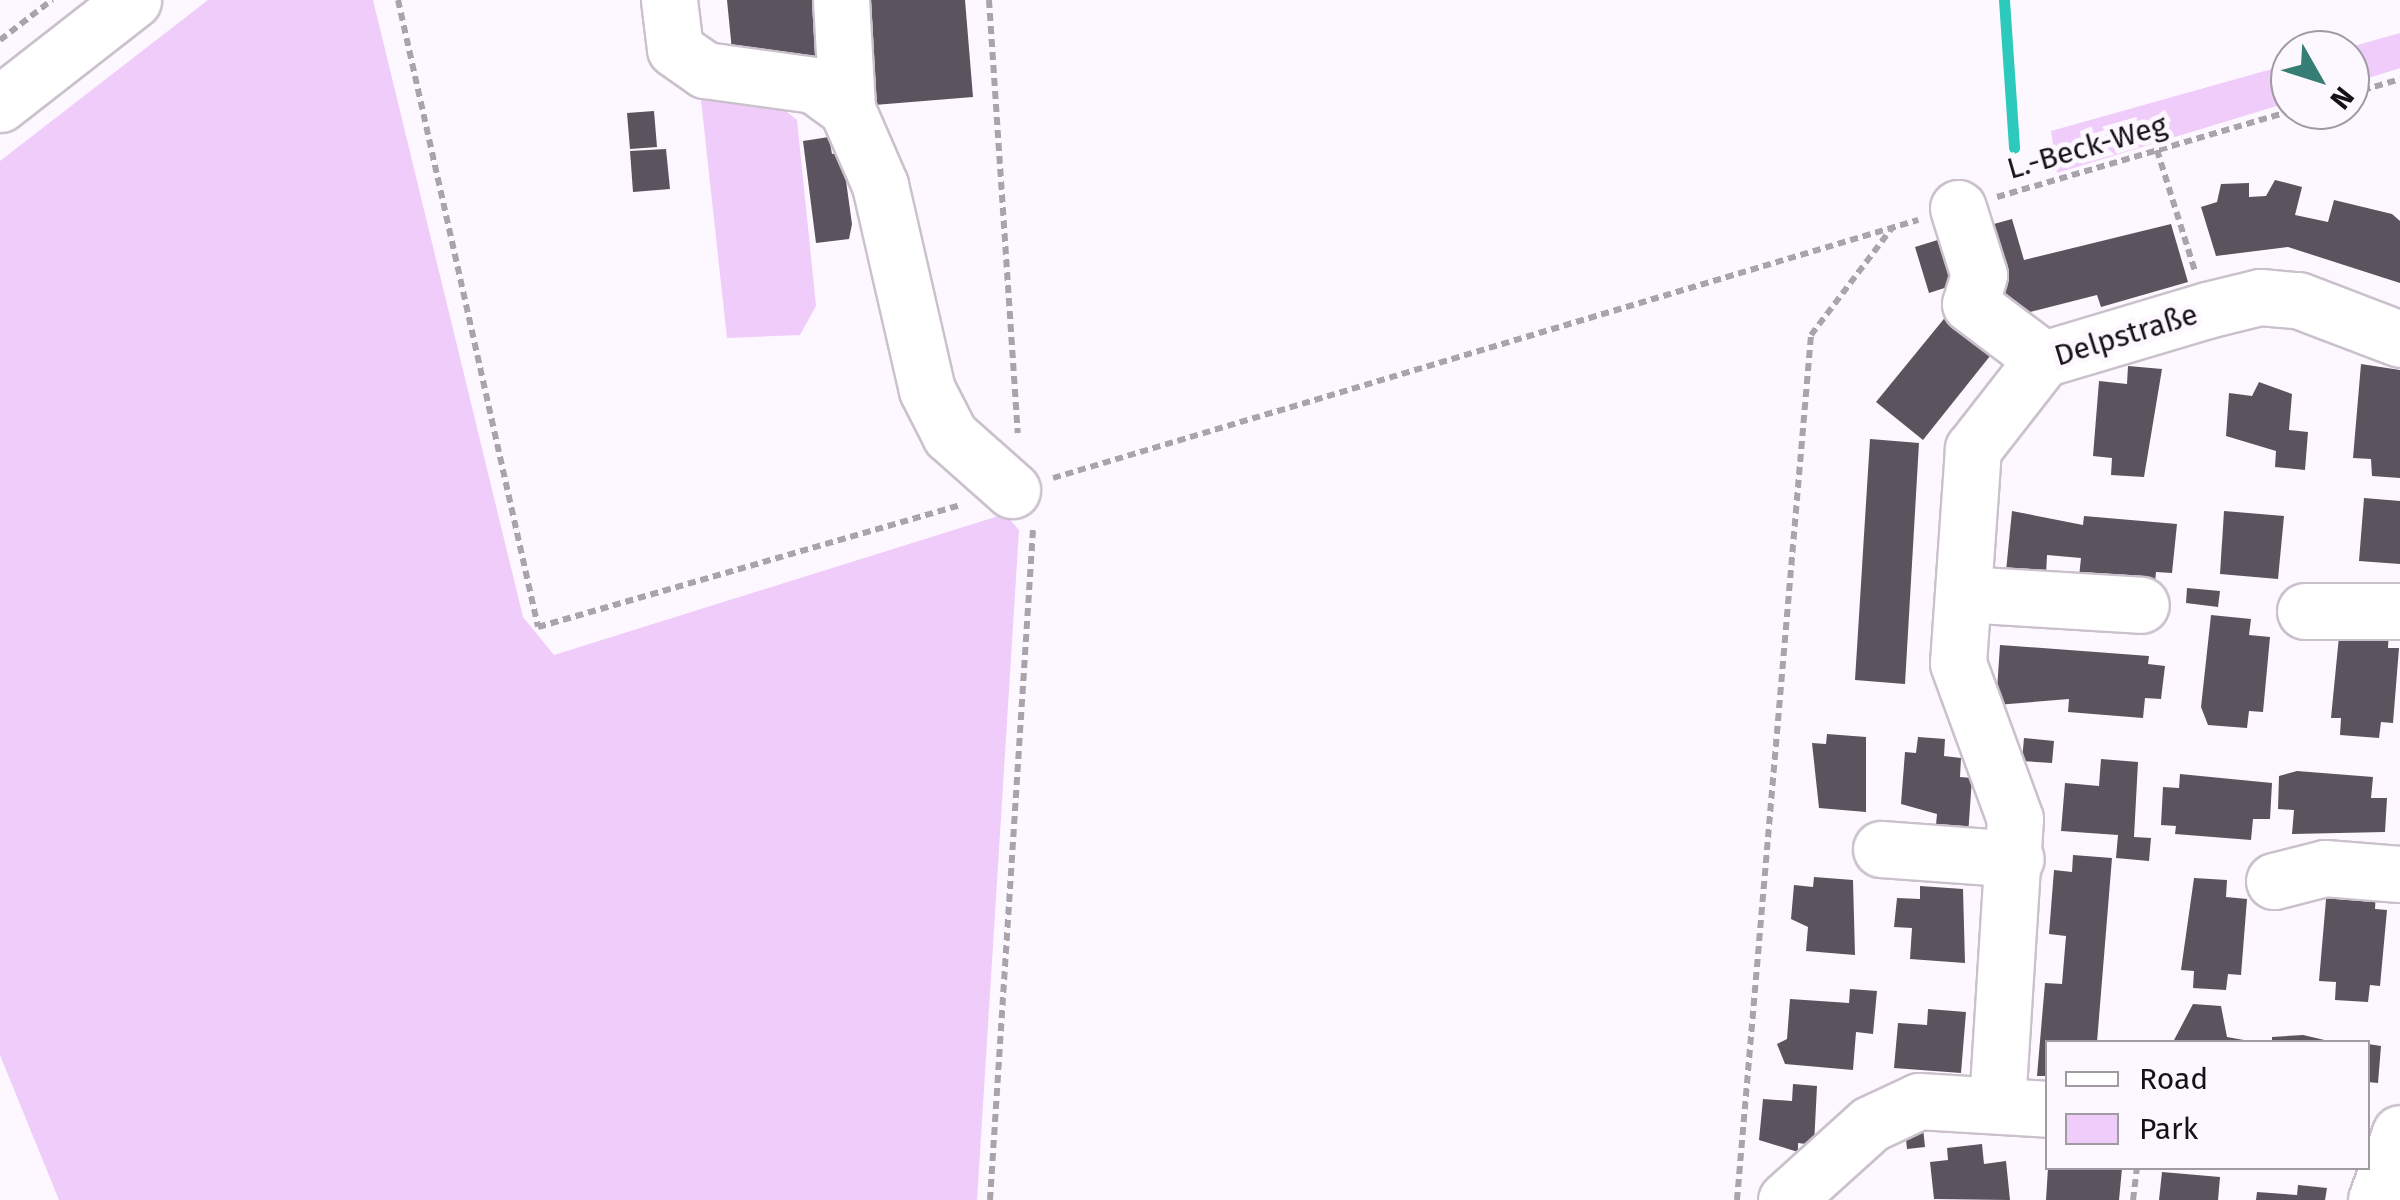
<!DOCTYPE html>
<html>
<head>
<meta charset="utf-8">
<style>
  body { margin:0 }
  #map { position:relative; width:2400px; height:1200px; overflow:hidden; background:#fdf7ff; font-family:"Fira Sans",sans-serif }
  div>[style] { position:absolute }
  .green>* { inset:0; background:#efccf9 }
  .stream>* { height:11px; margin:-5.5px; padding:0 5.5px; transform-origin:5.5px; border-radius:5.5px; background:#2ccabc }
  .building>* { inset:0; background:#5b535d }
  .path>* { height:6px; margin-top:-3px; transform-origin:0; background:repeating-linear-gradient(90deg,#a9a4ab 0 8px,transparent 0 13px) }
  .roads { filter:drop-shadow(2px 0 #cac1cd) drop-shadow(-2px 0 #cac1cd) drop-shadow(0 2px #cac1cd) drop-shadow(0 -2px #cac1cd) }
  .minor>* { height:55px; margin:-27.5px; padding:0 27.5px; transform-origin:27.5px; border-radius:27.5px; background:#fff }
  .major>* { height:55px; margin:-27.5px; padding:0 27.5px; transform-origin:27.5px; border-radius:27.5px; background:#fff }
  span { translate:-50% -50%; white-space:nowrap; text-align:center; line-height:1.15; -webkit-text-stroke:10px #fdf7ff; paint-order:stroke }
  .street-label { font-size:30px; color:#151216 }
  .legend { position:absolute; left:2045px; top:1040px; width:325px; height:130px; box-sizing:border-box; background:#fdf7ff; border:2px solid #a09ba2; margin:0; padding:12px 18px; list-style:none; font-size:30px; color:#151216 }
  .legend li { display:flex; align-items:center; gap:20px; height:50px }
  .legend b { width:50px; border:2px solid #a09ba2 }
  .north { position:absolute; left:2270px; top:30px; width:100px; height:100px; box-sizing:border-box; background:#fdf7ff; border:2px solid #a09ba2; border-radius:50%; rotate:129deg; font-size:28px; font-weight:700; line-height:40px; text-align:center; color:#151216 }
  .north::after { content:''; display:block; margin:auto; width:35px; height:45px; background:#367d75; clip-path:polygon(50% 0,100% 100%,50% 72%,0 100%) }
</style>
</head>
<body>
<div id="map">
  <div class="green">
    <div style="clip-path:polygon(208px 0,373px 0,523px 617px,554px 655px,1005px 514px,1019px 530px,977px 1200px,59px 1200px,0 1055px,0 161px)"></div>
    <div style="clip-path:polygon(2400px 33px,2400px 68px,2350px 84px,2350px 50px,2340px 50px)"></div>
    <div style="clip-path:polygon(2290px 64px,2290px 102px,2057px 173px,2051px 131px)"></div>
    <div style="clip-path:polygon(701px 100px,782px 108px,797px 120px,816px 306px,800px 335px,727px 338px)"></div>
  </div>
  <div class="stream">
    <div style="left:2004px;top:0;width:148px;rotate:86.1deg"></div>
  </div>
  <div class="building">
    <div style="clip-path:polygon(727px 0,821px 0,826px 61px,734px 71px)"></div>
    <div style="clip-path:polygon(865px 0,965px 0,973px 97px,862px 106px)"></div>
    <div style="clip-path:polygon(654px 111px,657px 147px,630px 149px,627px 113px)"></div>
    <div style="clip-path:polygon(829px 137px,832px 154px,842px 152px,852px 224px,849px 239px,816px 243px,803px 141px)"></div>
    <div style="clip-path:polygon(666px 149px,670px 189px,633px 192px,630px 151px)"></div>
    <div style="clip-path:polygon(2275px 180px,2302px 187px,2295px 215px,2328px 222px,2334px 200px,2392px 214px,2400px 221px,2400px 283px,2288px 247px,2216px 256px,2201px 207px,2217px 202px,2221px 184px,2249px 183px,2249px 197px,2266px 196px)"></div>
    <div style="clip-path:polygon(2012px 219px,2024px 260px,2171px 224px,2188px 282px,2101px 307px,2097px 295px,1994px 321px,1983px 227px)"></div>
    <div style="clip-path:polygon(1944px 238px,1957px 284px,1929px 293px,1915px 247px)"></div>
    <div style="clip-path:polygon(1952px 309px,1998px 346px,1923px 440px,1876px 402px)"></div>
    <div style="clip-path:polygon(2361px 364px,2400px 370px,2400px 478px,2372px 476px,2371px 459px,2353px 458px)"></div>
    <div style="clip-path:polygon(2128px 366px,2162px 369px,2144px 477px,2111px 475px,2112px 458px,2093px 456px,2099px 381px,2127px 384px)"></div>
    <div style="clip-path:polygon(2259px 382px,2292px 394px,2289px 430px,2308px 432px,2305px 470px,2275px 467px,2276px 451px,2226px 436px,2229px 393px,2252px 396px)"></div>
    <div style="clip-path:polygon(1870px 439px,1919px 443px,1905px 684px,1855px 680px)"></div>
    <div style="clip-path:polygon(2364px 498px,2400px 501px,2400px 564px,2359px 561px)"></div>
    <div style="clip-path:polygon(2012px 511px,2083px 525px,2084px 516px,2177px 524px,2172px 573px,2156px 572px,2155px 583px,2079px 577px,2081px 558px,2047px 555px,2046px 575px,2006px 571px)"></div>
    <div style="clip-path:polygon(2224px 511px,2284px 516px,2278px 579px,2220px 574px)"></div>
    <div style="clip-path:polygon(2187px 588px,2220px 591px,2218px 607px,2186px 603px)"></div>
    <div style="clip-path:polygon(2211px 615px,2251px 619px,2249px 635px,2270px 637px,2263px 712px,2249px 711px,2247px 728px,2208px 725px,2201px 707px)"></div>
    <div style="clip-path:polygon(2340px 626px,2389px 630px,2388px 648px,2399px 648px,2393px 723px,2381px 722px,2379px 738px,2340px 735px,2341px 718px,2331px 718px)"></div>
    <div style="clip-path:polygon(2000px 645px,2149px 656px,2148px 664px,2165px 666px,2161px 699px,2145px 698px,2143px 718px,2068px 712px,2069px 699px,1996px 705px)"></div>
    <div style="clip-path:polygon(1827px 734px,1866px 737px,1866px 812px,1819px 808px,1812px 743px,1826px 744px)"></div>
    <div style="clip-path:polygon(1918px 737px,1945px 739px,1944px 756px,1961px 758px,1960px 777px,1972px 778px,1967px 850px,1934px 847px,1937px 814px,1901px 804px,1905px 752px,1916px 753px)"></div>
    <div style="clip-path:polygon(2024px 738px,2054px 741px,2052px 763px,2022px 761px)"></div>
    <div style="clip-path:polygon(2101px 759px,2138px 762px,2134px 837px,2151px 838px,2149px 861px,2116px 858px,2118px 835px,2061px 831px,2065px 783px,2099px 786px)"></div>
    <div style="clip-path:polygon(2297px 771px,2373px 777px,2371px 798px,2387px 798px,2385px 832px,2292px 834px,2294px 810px,2278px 809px,2279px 776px)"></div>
    <div style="clip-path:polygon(2180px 774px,2272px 783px,2270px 819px,2253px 819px,2251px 840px,2175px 834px,2176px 826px,2161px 825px,2163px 787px,2179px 788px)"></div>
    <div style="clip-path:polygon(2073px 855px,2112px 858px,2097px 1042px,2048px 1042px,2048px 1076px,2037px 1076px,2045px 983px,2062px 984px,2066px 936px,2049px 934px,2054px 870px,2072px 872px)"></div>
    <div style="clip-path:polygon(1814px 877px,1853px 880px,1855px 955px,1806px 951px,1808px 927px,1791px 919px,1794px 885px,1813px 887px)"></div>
    <div style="clip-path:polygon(2194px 878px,2227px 880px,2226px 897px,2247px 899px,2241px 975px,2228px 974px,2226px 990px,2193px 988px,2194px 971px,2181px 970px)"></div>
    <div style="clip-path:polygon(1920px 886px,1963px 889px,1965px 963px,1910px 959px,1912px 928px,1894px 927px,1897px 898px,1920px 899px)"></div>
    <div style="clip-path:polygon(2327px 888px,2376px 892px,2375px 909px,2387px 910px,2380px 986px,2370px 985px,2368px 1002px,2335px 1000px,2336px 982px,2319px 981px)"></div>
    <div style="clip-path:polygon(1850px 989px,1877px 991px,1873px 1034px,1856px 1032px,1853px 1070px,1785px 1064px,1777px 1044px,1787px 1039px,1790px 999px,1849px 1003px)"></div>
    <div style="clip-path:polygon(2193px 1004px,2221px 1006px,2227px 1037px,2255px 1042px,2173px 1042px)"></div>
    <div style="clip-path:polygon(1928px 1009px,1966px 1012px,1961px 1073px,1894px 1068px,1898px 1023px,1927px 1025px)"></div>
    <div style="clip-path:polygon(2303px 1035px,2333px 1042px,2272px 1042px,2272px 1037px)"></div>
    <div style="clip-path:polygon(2368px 1044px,2381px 1046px,2378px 1083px,2368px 1082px)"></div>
    <div style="clip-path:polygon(1793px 1084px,1817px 1086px,1814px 1145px,1798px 1143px,1798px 1152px,1759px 1140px,1763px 1099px,1792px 1101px)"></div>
    <div style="clip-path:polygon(1923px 1128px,1925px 1147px,1907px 1149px,1905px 1130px)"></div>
    <div style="clip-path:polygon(1982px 1144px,1984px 1164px,2006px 1161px,2010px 1200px,1934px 1199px,1930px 1162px,1948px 1160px,1947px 1148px)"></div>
    <div style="clip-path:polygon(2048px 1168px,2122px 1168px,2119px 1200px,2046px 1200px)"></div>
    <div style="clip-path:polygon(2162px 1172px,2220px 1177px,2218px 1200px,2159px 1200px)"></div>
    <div style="clip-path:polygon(2298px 1185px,2327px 1188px,2325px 1200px,2256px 1200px,2257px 1192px,2297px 1195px)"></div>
  </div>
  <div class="path">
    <div style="left:398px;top:0;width:642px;rotate:77.41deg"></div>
    <div style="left:538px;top:627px;width:440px;rotate:-16.1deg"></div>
    <div style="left:989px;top:0;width:434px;rotate:86.2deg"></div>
    <div style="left:0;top:40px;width:66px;rotate:-37.6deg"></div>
    <div style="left:2350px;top:94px;width:52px;rotate:-16.7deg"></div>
    <div style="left:2157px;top:150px;width:127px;rotate:72.6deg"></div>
    <div style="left:1997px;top:197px;width:309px;rotate:-16.3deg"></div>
    <div style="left:1053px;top:478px;width:903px;rotate:-16.61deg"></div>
    <div style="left:990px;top:1200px;width:672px;rotate:-86.33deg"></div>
    <div style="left:1737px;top:1200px;width:868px;rotate:-85.11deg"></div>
    <div style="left:1811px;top:335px;width:134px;rotate:-52.9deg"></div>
    <div style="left:2133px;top:1200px;width:32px;rotate:-83deg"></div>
  </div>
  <div class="roads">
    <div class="minor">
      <div style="left:669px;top:0;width:49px;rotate:83deg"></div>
      <div style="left:675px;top:49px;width:37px;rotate:35deg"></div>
      <div style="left:705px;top:70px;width:110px;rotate:7.8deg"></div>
      <div style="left:814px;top:85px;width:41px;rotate:36deg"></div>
      <div style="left:847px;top:109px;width:83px;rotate:66.5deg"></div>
      <div style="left:880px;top:185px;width:210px;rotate:77.1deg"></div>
      <div style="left:927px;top:390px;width:51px;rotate:62.9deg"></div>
      <div style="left:950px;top:435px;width:83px;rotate:41.6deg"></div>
      <div style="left:841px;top:0;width:109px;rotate:86.8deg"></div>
      <div style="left:1958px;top:208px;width:70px;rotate:72.6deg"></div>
      <div style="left:1979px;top:275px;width:30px;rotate:107deg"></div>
      <div style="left:1970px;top:304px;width:91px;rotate:37deg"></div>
      <div style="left:1963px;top:594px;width:178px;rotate:3.5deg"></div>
      <div style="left:2305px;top:611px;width:95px"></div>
      <div style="left:1881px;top:849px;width:135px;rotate:4.2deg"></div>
      <div style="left:2274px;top:881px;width:53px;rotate:-14.3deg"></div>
      <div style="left:2325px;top:868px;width:75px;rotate:4.6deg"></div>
      <div style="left:1997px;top:1104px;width:286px;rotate:-86.4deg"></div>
      <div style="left:2015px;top:819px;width:166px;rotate:-110.1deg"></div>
      <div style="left:1958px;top:663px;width:215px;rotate:-86deg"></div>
      <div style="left:1973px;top:449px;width:114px;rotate:-52.1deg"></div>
      <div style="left:2043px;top:359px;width:171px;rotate:-16.6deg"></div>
      <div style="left:2207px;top:310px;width:55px;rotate:-13.8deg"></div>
      <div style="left:2260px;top:297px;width:38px;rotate:5deg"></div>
      <div style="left:2298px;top:300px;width:109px;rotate:20.9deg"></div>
      <div style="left:1786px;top:1200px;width:113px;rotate:-42.1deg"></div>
      <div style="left:1870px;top:1124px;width:54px;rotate:-25.1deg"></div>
      <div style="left:1919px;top:1101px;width:129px;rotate:3.5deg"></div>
      <div style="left:2376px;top:1200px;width:71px;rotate:-70.3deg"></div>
    </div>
    <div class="major">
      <div style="left:0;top:104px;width:169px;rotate:-38deg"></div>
    </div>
  </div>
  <div class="street-label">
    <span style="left:2087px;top:147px;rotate:-16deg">L.-Beck-Weg</span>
    <span style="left:2126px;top:335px;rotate:-17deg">Delpstraße</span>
  </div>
  <ul class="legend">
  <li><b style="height:12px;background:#fff"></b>Road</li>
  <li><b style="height:28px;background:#efccf9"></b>Park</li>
  </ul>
  <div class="north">N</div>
</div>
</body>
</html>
